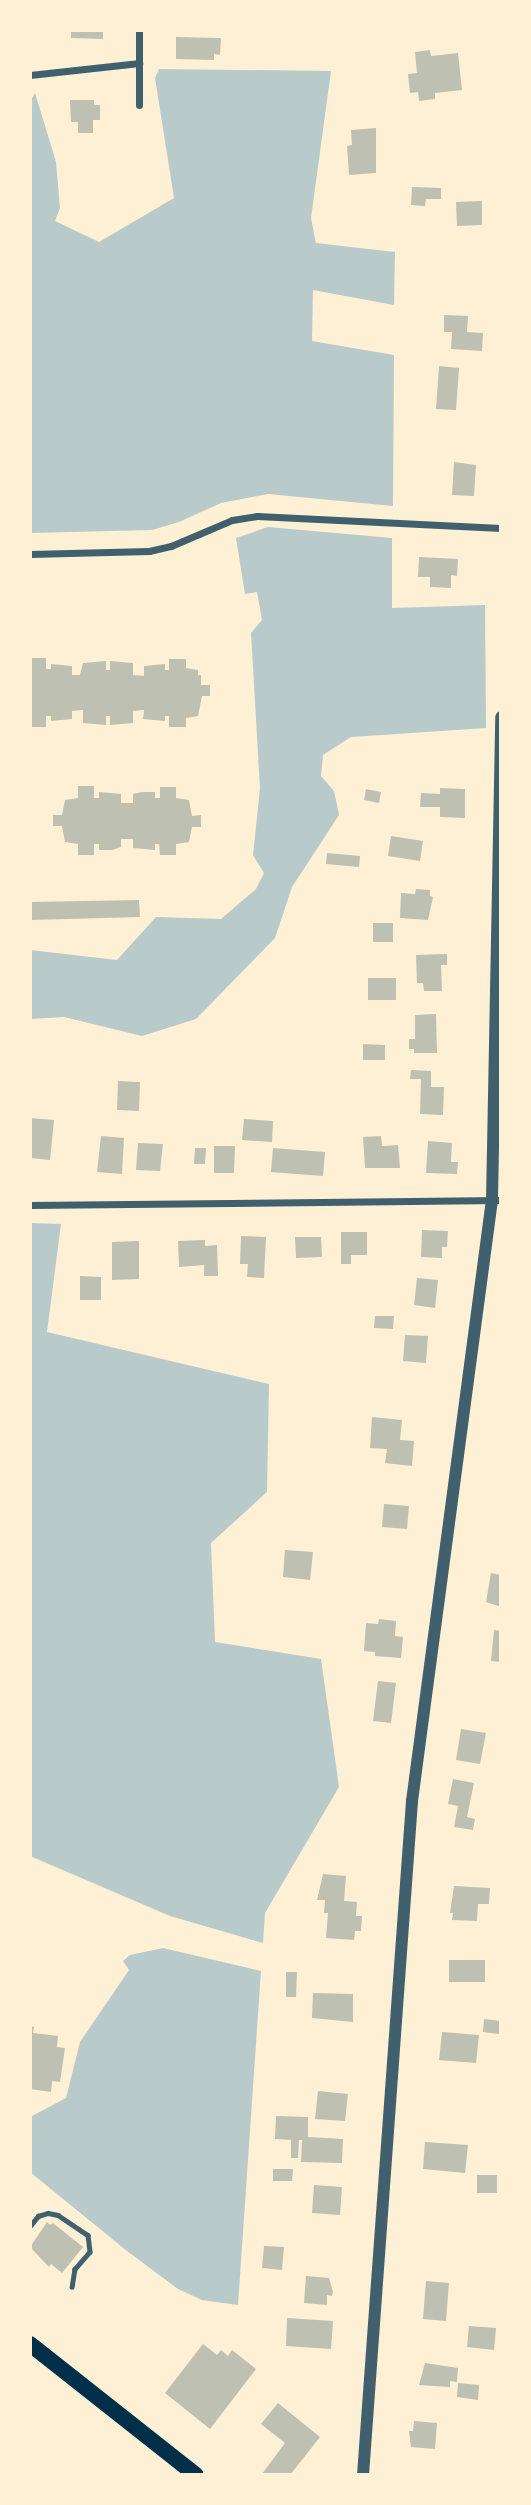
<!DOCTYPE html>
<html>
<head>
<meta charset="utf-8">
<style>
  body { margin:0 }
  #map { position:relative; width:531px; height:2505px; overflow:hidden; background:#fdf0d5; font-family:Figtree,sans-serif }
  div>[style] { position:absolute }
  .green>* { inset:0; background:#b9caca }
  .building>* { inset:0; background:#bec0b2 }
  .service>* { height:4.5px; margin:-2.25px; padding:0 2.25px; transform-origin:2.25px; border-radius:2.25px; background:#3f606c }
  .minor>* { height:7px; margin:-3.5px; padding:0 3.5px; transform-origin:3.5px; border-radius:3.5px; background:#3f606c }
  .tertiary>* { height:12px; margin:-6px; padding:0 6px; transform-origin:6px; border-radius:6px; background:#3f606c }
  .primary>* { height:16px; margin:-8px; padding:0 8px; transform-origin:8px; border-radius:8px; background:#003049 }
  span { translate:-50% -50%; white-space:nowrap; text-align:center; line-height:1.15; -webkit-text-stroke:7px #fdf0d5; paint-order:stroke }
  .frame { position:absolute; inset:0; border:32px solid #fdf0d5; pointer-events:none }
</style>
</head>
<body>
<div id="map">
  <div class="green">
    <div style="clip-path:polygon(159px 69px,331px 71px,311px 218px,316px 243px,395px 252px,394px 305px,313px 290px,312px 341px,394px 355px,393px 506px,268px 494px,221px 503px,179px 522px,152px 530px,30px 533px,30px 102px,35px 93px,56px 162px,60px 208px,55px 221px,99px 242px,174px 198px,155px 78px)"></div>
    <div style="clip-path:polygon(268px 527px,392px 538px,392px 608px,485px 605px,486px 728px,351px 737px,323px 755px,321px 776px,334px 791px,339px 815px,292px 887px,275px 938px,196px 1019px,142px 1036px,64px 1017px,30px 1019px,30px 950px,117px 960px,156px 917px,221px 919px,256px 889px,264px 873px,253px 855px,260px 788px,251px 633px,262px 620px,257px 592px,245px 594px,236px 538px)"></div>
    <div style="clip-path:polygon(30px 1223px,61px 1224px,47px 1332px,269px 1384px,267px 1492px,211px 1543px,215px 1642px,321px 1659px,339px 1787px,265px 1913px,263px 1943px,170px 1916px,30px 1856px)"></div>
    <div style="clip-path:polygon(163px 1948px,261px 1971px,238px 2305px,202px 2300px,178px 2289px,127px 2251px,30px 2172px,30px 2117px,66px 2098px,80px 2042px,129px 1970px,123px 1961px,130px 1955px)"></div>
  </div>
  <div class="building">
    <div style="clip-path:polygon(71px 30px,103px 30px,103px 39px,71px 38px)"></div>
    <div style="clip-path:polygon(176px 37px,221px 38px,220px 55px,214px 54px,214px 60px,176px 59px)"></div>
    <div style="clip-path:polygon(430px 50px,431px 56px,458px 53px,462px 90px,435px 93px,435px 99px,419px 101px,418px 92px,410px 93px,408px 74px,417px 73px,415px 52px)"></div>
    <div style="clip-path:polygon(70px 100px,94px 100px,94px 105px,100px 105px,100px 120px,93px 120px,93px 133px,78px 133px,78px 122px,71px 122px)"></div>
    <div style="clip-path:polygon(376px 128px,376px 173px,349px 175px,347px 146px,352px 145px,351px 130px)"></div>
    <div style="clip-path:polygon(412px 187px,441px 188px,441px 199px,426px 199px,425px 206px,411px 205px)"></div>
    <div style="clip-path:polygon(482px 201px,482px 225px,457px 226px,456px 202px)"></div>
    <div style="clip-path:polygon(444px 315px,468px 316px,467px 332px,483px 333px,482px 351px,451px 349px,452px 332px,444px 332px)"></div>
    <div style="clip-path:polygon(439px 366px,459px 368px,456px 410px,436px 409px)"></div>
    <div style="clip-path:polygon(454px 462px,476px 465px,474px 496px,452px 495px)"></div>
    <div style="clip-path:polygon(419px 557px,458px 559px,457px 576px,451px 575px,451px 588px,430px 587px,430px 577px,418px 577px)"></div>
    <div style="clip-path:polygon(30px 658px,46px 658px,46px 669px,51px 669px,51px 664px,72px 666px,72px 675px,80px 675px,83px 663px,106px 661px,106px 670px,110px 670px,110px 661px,133px 663px,133px 675px,144px 676px,144px 666px,165px 664px,165px 670px,169px 670px,169px 659px,186px 659px,186px 668px,198px 670px,198px 675px,201px 675px,201px 685px,210px 685px,210px 696px,202px 696px,198px 716px,186px 718px,186px 727px,169px 727px,169px 716px,165px 716px,165px 721px,143px 719px,144px 710px,133px 711px,133px 723px,110px 725px,110px 716px,106px 716px,106px 725px,83px 723px,83px 710px,72px 711px,72px 719px,51px 721px,51px 716px,46px 716px,46px 727px,30px 727px)"></div>
    <div style="clip-path:polygon(78px 786px,94px 786px,94px 798px,99px 798px,99px 792px,121px 794px,121px 803px,133px 803px,133px 794px,142px 792px,155px 792px,155px 798px,160px 798px,160px 787px,176px 787px,176px 798px,189px 800px,192px 816px,201px 815px,201px 827px,192px 827px,189px 842px,176px 844px,176px 855px,160px 855px,159px 844px,155px 844px,155px 850px,133px 848px,133px 839px,121px 839px,121px 847px,112px 850px,99px 850px,99px 844px,94px 844px,94px 855px,78px 855px,78px 844px,65px 842px,62px 826px,53px 826px,53px 815px,62px 815px,65px 800px,78px 798px)"></div>
    <div style="clip-path:polygon(440px 788px,465px 789px,465px 818px,440px 817px,440px 807px,420px 807px,421px 793px,440px 794px)"></div>
    <div style="clip-path:polygon(366px 789px,381px 792px,379px 803px,364px 800px)"></div>
    <div style="clip-path:polygon(391px 836px,423px 841px,420px 861px,388px 856px)"></div>
    <div style="clip-path:polygon(327px 853px,360px 856px,359px 867px,326px 864px)"></div>
    <div style="clip-path:polygon(416px 889px,430px 890px,430px 896px,433px 897px,428px 920px,400px 918px,401px 893px,415px 894px)"></div>
    <div style="clip-path:polygon(139px 900px,140px 917px,30px 920px,30px 902px)"></div>
    <div style="clip-path:polygon(373px 923px,393px 923px,393px 942px,373px 942px)"></div>
    <div style="clip-path:polygon(447px 954px,447px 965px,441px 965px,442px 991px,424px 991px,423px 983px,417px 983px,416px 955px)"></div>
    <div style="clip-path:polygon(368px 978px,396px 978px,396px 1000px,368px 1000px)"></div>
    <div style="clip-path:polygon(436px 1014px,437px 1053px,414px 1053px,414px 1049px,409px 1049px,409px 1039px,415px 1039px,415px 1015px)"></div>
    <div style="clip-path:polygon(363px 1044px,385px 1045px,385px 1060px,363px 1060px)"></div>
    <div style="clip-path:polygon(411px 1070px,431px 1071px,431px 1087px,444px 1087px,443px 1115px,420px 1114px,421px 1079px,410px 1079px)"></div>
    <div style="clip-path:polygon(118px 1081px,140px 1082px,139px 1111px,117px 1110px)"></div>
    <div style="clip-path:polygon(30px 1118px,54px 1120px,50px 1160px,30px 1158px)"></div>
    <div style="clip-path:polygon(244px 1119px,273px 1121px,272px 1142px,242px 1140px)"></div>
    <div style="clip-path:polygon(101px 1136px,124px 1138px,122px 1174px,97px 1172px)"></div>
    <div style="clip-path:polygon(381px 1136px,382px 1146px,398px 1145px,400px 1168px,365px 1168px,363px 1137px)"></div>
    <div style="clip-path:polygon(428px 1141px,452px 1143px,451px 1162px,458px 1162px,457px 1174px,426px 1173px)"></div>
    <div style="clip-path:polygon(138px 1143px,163px 1144px,160px 1171px,136px 1170px)"></div>
    <div style="clip-path:polygon(214px 1146px,235px 1146px,234px 1173px,214px 1173px)"></div>
    <div style="clip-path:polygon(195px 1148px,206px 1148px,205px 1164px,194px 1164px)"></div>
    <div style="clip-path:polygon(273px 1148px,325px 1152px,323px 1176px,271px 1172px)"></div>
    <div style="clip-path:polygon(422px 1230px,448px 1231px,447px 1247px,442px 1247px,442px 1258px,421px 1257px)"></div>
    <div style="clip-path:polygon(341px 1232px,367px 1232px,367px 1255px,351px 1255px,351px 1264px,341px 1264px)"></div>
    <div style="clip-path:polygon(241px 1236px,266px 1237px,264px 1278px,247px 1277px,248px 1264px,240px 1264px)"></div>
    <div style="clip-path:polygon(295px 1237px,321px 1237px,322px 1257px,296px 1258px)"></div>
    <div style="clip-path:polygon(205px 1240px,205px 1246px,217px 1245px,218px 1276px,204px 1276px,204px 1265px,179px 1267px,178px 1241px)"></div>
    <div style="clip-path:polygon(139px 1241px,139px 1279px,112px 1280px,112px 1242px)"></div>
    <div style="clip-path:polygon(80px 1276px,101px 1277px,101px 1300px,80px 1300px)"></div>
    <div style="clip-path:polygon(417px 1278px,438px 1280px,435px 1308px,414px 1305px)"></div>
    <div style="clip-path:polygon(375px 1316px,394px 1316px,393px 1329px,374px 1328px)"></div>
    <div style="clip-path:polygon(405px 1335px,428px 1336px,426px 1363px,403px 1361px)"></div>
    <div style="clip-path:polygon(372px 1417px,402px 1420px,400px 1440px,414px 1441px,412px 1466px,385px 1463px,387px 1449px,370px 1448px)"></div>
    <div style="clip-path:polygon(384px 1504px,409px 1506px,407px 1529px,382px 1527px)"></div>
    <div style="clip-path:polygon(285px 1550px,313px 1552px,310px 1580px,283px 1577px)"></div>
    <div style="clip-path:polygon(491px 1573px,501px 1575px,501px 1607px,486px 1602px)"></div>
    <div style="clip-path:polygon(379px 1619px,396px 1621px,395px 1636px,403px 1637px,401px 1658px,375px 1656px,375px 1652px,364px 1651px,366px 1623px,378px 1624px)"></div>
    <div style="clip-path:polygon(494px 1630px,501px 1631px,501px 1662px,491px 1661px)"></div>
    <div style="clip-path:polygon(378px 1681px,396px 1683px,391px 1723px,373px 1721px)"></div>
    <div style="clip-path:polygon(461px 1729px,486px 1733px,480px 1764px,456px 1760px)"></div>
    <div style="clip-path:polygon(453px 1779px,474px 1783px,467px 1817px,475px 1819px,473px 1830px,454px 1827px,458px 1806px,448px 1804px)"></div>
    <div style="clip-path:polygon(323px 1874px,346px 1876px,344px 1901px,357px 1902px,356px 1916px,362px 1916px,361px 1931px,355px 1931px,354px 1940px,326px 1938px,328px 1913px,324px 1913px,325px 1900px,317px 1900px)"></div>
    <div style="clip-path:polygon(454px 1886px,490px 1888px,489px 1904px,478px 1904px,477px 1921px,452px 1920px,453px 1913px,450px 1913px)"></div>
    <div style="clip-path:polygon(449px 1960px,485px 1960px,485px 1982px,449px 1982px)"></div>
    <div style="clip-path:polygon(286px 1972px,297px 1972px,296px 1997px,286px 1997px)"></div>
    <div style="clip-path:polygon(313px 1993px,353px 1994px,353px 2022px,312px 2018px)"></div>
    <div style="clip-path:polygon(484px 2019px,501px 2021px,499px 2034px,483px 2032px)"></div>
    <div style="clip-path:polygon(30px 2026px,34px 2027px,33px 2033px,58px 2036px,57px 2047px,65px 2048px,60px 2082px,52px 2081px,51px 2092px,30px 2089px)"></div>
    <div style="clip-path:polygon(442px 2032px,479px 2035px,476px 2063px,439px 2060px)"></div>
    <div style="clip-path:polygon(318px 2091px,348px 2094px,345px 2121px,315px 2119px)"></div>
    <div style="clip-path:polygon(276px 2116px,308px 2117px,308px 2137px,343px 2139px,342px 2163px,301px 2162px,302px 2140px,299px 2140px,298px 2158px,291px 2158px,291px 2140px,275px 2139px)"></div>
    <div style="clip-path:polygon(425px 2142px,468px 2145px,465px 2173px,423px 2169px)"></div>
    <div style="clip-path:polygon(273px 2169px,293px 2169px,292px 2181px,273px 2181px)"></div>
    <div style="clip-path:polygon(477px 2175px,497px 2175px,497px 2193px,477px 2193px)"></div>
    <div style="clip-path:polygon(314px 2185px,342px 2187px,340px 2215px,312px 2213px)"></div>
    <div style="clip-path:polygon(47px 2222px,50px 2225px,53px 2223px,83px 2247px,62px 2273px,51px 2264px,49px 2267px,30px 2247px)"></div>
    <div style="clip-path:polygon(264px 2246px,284px 2247px,282px 2270px,262px 2268px)"></div>
    <div style="clip-path:polygon(306px 2276px,329px 2278px,333px 2292px,332px 2296px,327px 2295px,327px 2305px,304px 2303px)"></div>
    <div style="clip-path:polygon(426px 2281px,449px 2283px,446px 2321px,423px 2319px)"></div>
    <div style="clip-path:polygon(287px 2318px,333px 2321px,331px 2349px,286px 2346px)"></div>
    <div style="clip-path:polygon(469px 2326px,496px 2328px,494px 2350px,467px 2347px)"></div>
    <div style="clip-path:polygon(203px 2344px,217px 2355px,221px 2350px,228px 2356px,232px 2350px,256px 2369px,210px 2429px,165px 2393px)"></div>
    <div style="clip-path:polygon(425px 2363px,458px 2368px,457px 2382px,450px 2381px,450px 2387px,419px 2385px)"></div>
    <div style="clip-path:polygon(458px 2383px,479px 2385px,478px 2400px,457px 2397px)"></div>
    <div style="clip-path:polygon(278px 2403px,320px 2437px,290px 2475px,264px 2475px,262px 2474px,285px 2443px,261px 2424px)"></div>
    <div style="clip-path:polygon(414px 2421px,437px 2423px,435px 2449px,411px 2447px,409px 2431px,413px 2431px)"></div>
  </div>
  <div class="service">
    <div style="left:30px;top:2226px;width:13px;rotate:-51deg"></div>
    <div style="left:38px;top:2216px;width:10px;rotate:-17deg"></div>
    <div style="left:48px;top:2213px;width:10px;rotate:11deg"></div>
    <div style="left:58px;top:2215px;width:36px;rotate:34deg"></div>
    <div style="left:88px;top:2235px;width:17px;rotate:83deg"></div>
    <div style="left:90px;top:2252px;width:23px;rotate:131deg"></div>
    <div style="left:75px;top:2269px;width:18px;rotate:99deg"></div>
  </div>
  <div class="minor">
    <div style="left:139px;top:30px;width:75px;rotate:90deg"></div>
    <div style="left:30px;top:75px;width:110px;rotate:-6.3deg"></div>
    <div style="left:30px;top:554px;width:119px;rotate:-1.4deg"></div>
    <div style="left:149px;top:551px;width:23px;rotate:-13deg"></div>
    <div style="left:171px;top:546px;width:66px;rotate:-23.1deg"></div>
    <div style="left:232px;top:520px;width:25px;rotate:-9deg"></div>
    <div style="left:257px;top:516px;width:244px;rotate:2.8deg"></div>
    <div style="left:30px;top:1205px;width:471px;rotate:-0.6deg"></div>
  </div>
  <div class="tertiary">
    <div style="left:363px;top:2475px;width:676px;rotate:-85.84deg"></div>
    <div style="left:412px;top:1801px;width:606px;rotate:-82.42deg"></div>
    <div style="left:492px;top:1200px;width:483px;rotate:-88.9deg"></div>
  </div>
  <div class="primary">
    <div style="left:30px;top:2344px;width:211px;rotate:38.3deg"></div>
  </div>
  <div class="frame"></div>
</div>
</body>
</html>
